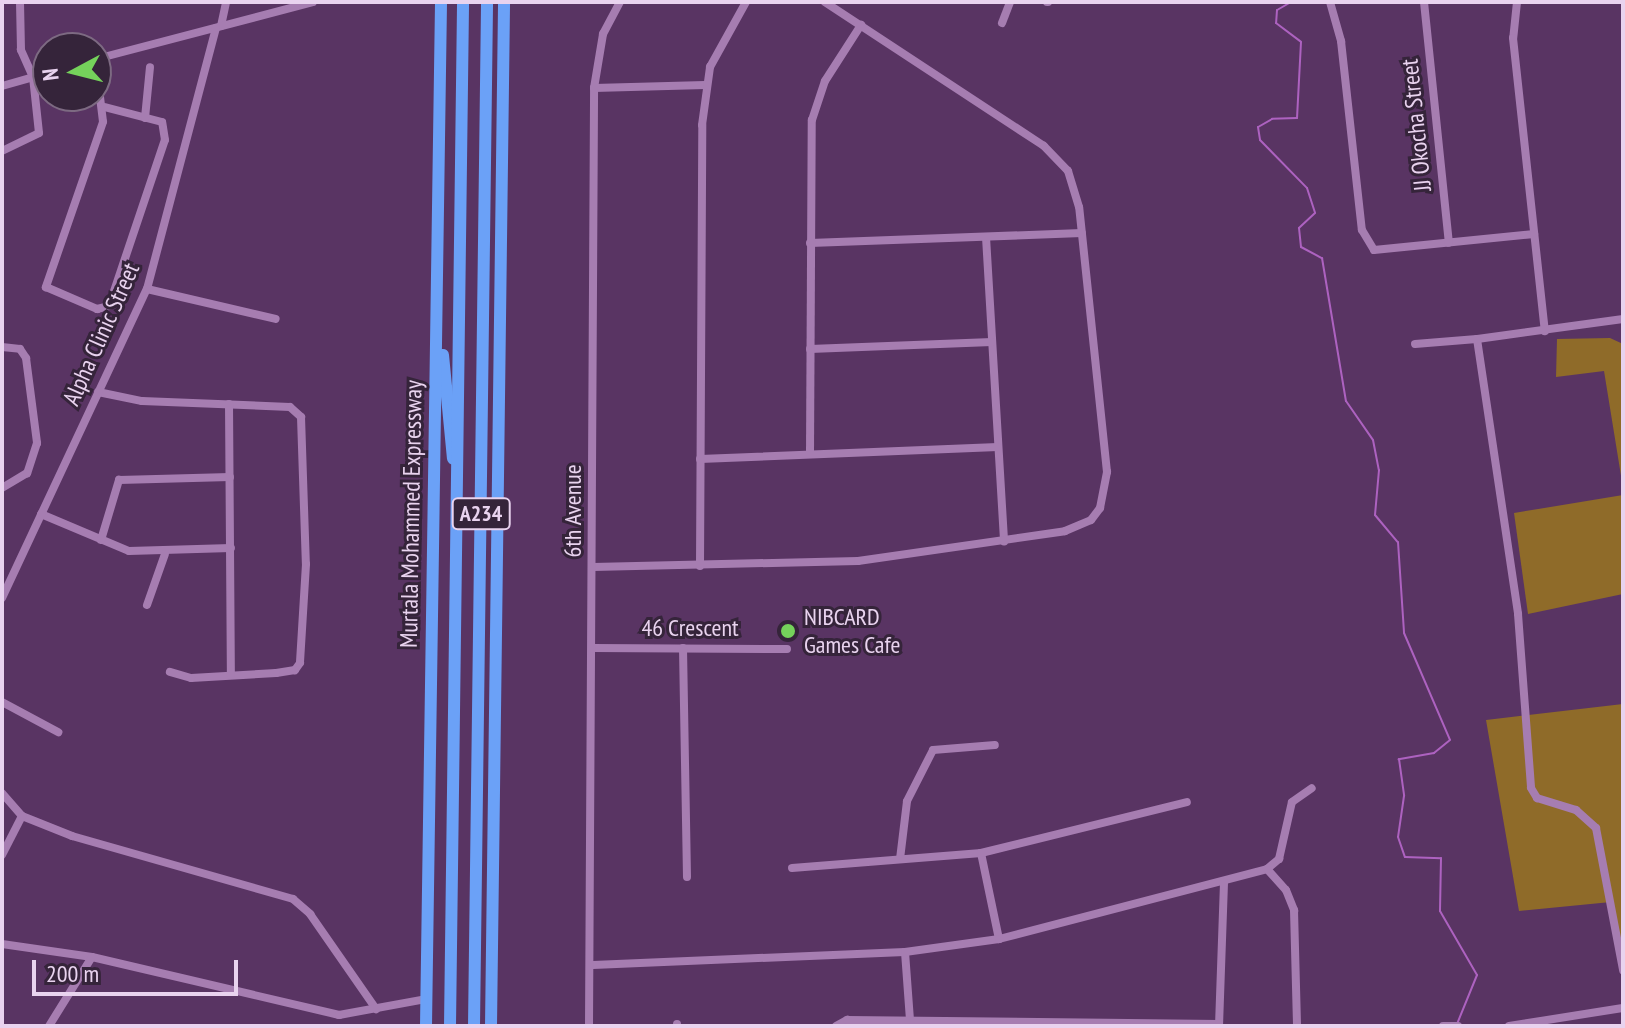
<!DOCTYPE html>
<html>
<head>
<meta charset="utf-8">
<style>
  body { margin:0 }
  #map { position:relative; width:1625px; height:1028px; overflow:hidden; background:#593463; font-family:"PT Sans Narrow",sans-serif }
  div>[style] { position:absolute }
  .forest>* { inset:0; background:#8f6b29 }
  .stream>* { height:2px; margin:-1px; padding:0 1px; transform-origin:1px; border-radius:1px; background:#ad62c0 }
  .minor>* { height:8px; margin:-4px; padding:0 4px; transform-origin:4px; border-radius:4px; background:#a67db1 }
  .highway>* { height:12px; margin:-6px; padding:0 6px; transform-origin:6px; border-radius:6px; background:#6ba1f7 }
  .dots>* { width:22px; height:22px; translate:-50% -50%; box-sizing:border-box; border:4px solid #35243a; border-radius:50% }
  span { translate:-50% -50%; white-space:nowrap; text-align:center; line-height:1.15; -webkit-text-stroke:6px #35243a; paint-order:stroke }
  .shield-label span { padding:2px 6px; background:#35243a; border:2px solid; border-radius:6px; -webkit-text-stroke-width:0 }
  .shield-label { font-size:22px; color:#e9d3ef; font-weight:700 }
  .street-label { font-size:24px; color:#e9d3ef }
  .poi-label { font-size:24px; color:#e9d3ef }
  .left { translate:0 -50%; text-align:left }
  .frame { position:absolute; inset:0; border:4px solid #e9d3ef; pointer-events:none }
  .north { position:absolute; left:32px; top:32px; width:80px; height:80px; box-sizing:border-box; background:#35243a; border:2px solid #7d6a82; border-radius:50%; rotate:263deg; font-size:22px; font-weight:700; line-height:32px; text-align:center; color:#e9d3ef }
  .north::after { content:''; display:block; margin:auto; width:28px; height:36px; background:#75d25b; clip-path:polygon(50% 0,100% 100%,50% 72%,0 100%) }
  .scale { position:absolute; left:32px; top:960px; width:206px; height:36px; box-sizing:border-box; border:4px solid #e9d3ef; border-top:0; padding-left:10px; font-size:24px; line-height:28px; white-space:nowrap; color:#e9d3ef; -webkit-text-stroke:6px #35243a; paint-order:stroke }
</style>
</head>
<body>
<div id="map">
  <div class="forest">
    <div style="clip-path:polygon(1610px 338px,1623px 344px,1623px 488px,1604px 371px,1556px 377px,1557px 339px)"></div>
    <div style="clip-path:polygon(1623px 495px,1623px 594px,1528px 614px,1514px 513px)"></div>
    <div style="clip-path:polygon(1623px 704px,1623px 970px,1611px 902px,1519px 911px,1486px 720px)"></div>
  </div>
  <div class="stream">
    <div style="left:1291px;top:2px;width:16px;rotate:150deg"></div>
    <div style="left:1277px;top:10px;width:13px;rotate:94deg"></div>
    <div style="left:1276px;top:23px;width:31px;rotate:37deg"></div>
    <div style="left:1301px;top:42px;width:76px;rotate:93deg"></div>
    <div style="left:1297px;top:118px;width:25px;rotate:178deg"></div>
    <div style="left:1272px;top:119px;width:16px;rotate:150deg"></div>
    <div style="left:1258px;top:127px;width:13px;rotate:81deg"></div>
    <div style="left:1260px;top:140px;width:67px;rotate:45.6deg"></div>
    <div style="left:1307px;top:188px;width:26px;rotate:72deg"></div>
    <div style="left:1315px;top:213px;width:22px;rotate:137deg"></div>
    <div style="left:1299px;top:228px;width:19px;rotate:84deg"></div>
    <div style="left:1301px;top:247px;width:24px;rotate:28deg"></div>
    <div style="left:1322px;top:258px;width:145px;rotate:80.5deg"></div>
    <div style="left:1346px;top:401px;width:47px;rotate:55.3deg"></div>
    <div style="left:1373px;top:440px;width:31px;rotate:79deg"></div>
    <div style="left:1379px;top:470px;width:45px;rotate:95.1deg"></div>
    <div style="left:1375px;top:515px;width:35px;rotate:50deg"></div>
    <div style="left:1398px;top:542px;width:91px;rotate:86.2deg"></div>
    <div style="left:1404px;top:633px;width:116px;rotate:66.7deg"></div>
    <div style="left:1450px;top:740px;width:21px;rotate:141deg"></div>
    <div style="left:1434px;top:753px;width:36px;rotate:170deg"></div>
    <div style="left:1399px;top:759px;width:37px;rotate:82deg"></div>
    <div style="left:1404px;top:796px;width:41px;rotate:98.3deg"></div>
    <div style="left:1398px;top:837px;width:21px;rotate:71deg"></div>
    <div style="left:1405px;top:857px;width:36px;rotate:2deg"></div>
    <div style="left:1441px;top:858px;width:53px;rotate:91.1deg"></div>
    <div style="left:1440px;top:911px;width:74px;rotate:60deg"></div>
    <div style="left:1477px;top:975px;width:53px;rotate:112.2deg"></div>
  </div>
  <div class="minor">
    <div style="left:1047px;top:2px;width:1px"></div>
    <div style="left:1330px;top:2px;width:41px;rotate:74.2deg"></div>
    <div style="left:1341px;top:41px;width:190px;rotate:83.7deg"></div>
    <div style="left:1362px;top:230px;width:23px;rotate:59deg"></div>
    <div style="left:1374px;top:250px;width:161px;rotate:-5.7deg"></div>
    <div style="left:1424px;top:2px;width:242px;rotate:84.1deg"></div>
    <div style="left:1517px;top:2px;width:36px;rotate:96deg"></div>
    <div style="left:1513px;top:38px;width:295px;rotate:83.8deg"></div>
    <div style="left:1002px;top:23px;width:22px;rotate:-69deg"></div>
    <div style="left:221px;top:26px;width:25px;rotate:-78deg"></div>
    <div style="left:96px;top:59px;width:224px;rotate:-14.7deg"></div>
    <div style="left:96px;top:64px;width:58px;rotate:83.1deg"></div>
    <div style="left:103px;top:122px;width:175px;rotate:109.1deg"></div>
    <div style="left:46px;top:287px;width:56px;rotate:23.3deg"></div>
    <div style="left:97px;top:309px;width:12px;rotate:-14deg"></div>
    <div style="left:109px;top:306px;width:175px;rotate:-71.4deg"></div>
    <div style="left:165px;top:140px;width:18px;rotate:-99deg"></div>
    <div style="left:162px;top:122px;width:59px;rotate:-165.3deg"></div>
    <div style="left:2px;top:86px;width:48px;rotate:-15.8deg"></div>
    <div style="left:594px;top:88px;width:111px;rotate:-1.5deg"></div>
    <div style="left:145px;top:118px;width:51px;rotate:-84.4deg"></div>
    <div style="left:2px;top:151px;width:41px;rotate:-25.9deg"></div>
    <div style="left:39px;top:133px;width:56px;rotate:-96.1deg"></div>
    <div style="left:33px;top:77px;width:30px;rotate:-114deg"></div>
    <div style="left:21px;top:50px;width:48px;rotate:-91.2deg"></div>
    <div style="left:986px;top:237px;width:305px;rotate:86.6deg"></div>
    <div style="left:810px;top:243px;width:272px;rotate:-2.1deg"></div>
    <div style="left:147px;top:289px;width:132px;rotate:13.1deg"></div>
    <div style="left:1623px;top:319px;width:147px;rotate:172.2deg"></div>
    <div style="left:1477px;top:339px;width:278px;rotate:81.5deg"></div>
    <div style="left:1518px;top:614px;width:174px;rotate:85.7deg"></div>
    <div style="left:1531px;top:788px;width:12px;rotate:59deg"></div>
    <div style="left:1537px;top:798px;width:41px;rotate:17.1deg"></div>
    <div style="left:1576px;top:810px;width:27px;rotate:42deg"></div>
    <div style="left:1596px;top:828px;width:145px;rotate:79.2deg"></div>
    <div style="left:1415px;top:344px;width:62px;rotate:-4.6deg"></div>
    <div style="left:2px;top:347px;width:18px;rotate:6deg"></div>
    <div style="left:20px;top:349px;width:11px;rotate:56deg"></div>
    <div style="left:26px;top:358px;width:86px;rotate:82.6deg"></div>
    <div style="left:37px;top:443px;width:32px;rotate:108deg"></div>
    <div style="left:27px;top:473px;width:29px;rotate:149deg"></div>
    <div style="left:810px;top:349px;width:182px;rotate:-2.2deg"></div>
    <div style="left:98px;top:392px;width:45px;rotate:11.6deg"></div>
    <div style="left:142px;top:401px;width:148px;rotate:2.3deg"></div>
    <div style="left:290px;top:407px;width:15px;rotate:42deg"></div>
    <div style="left:301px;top:417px;width:147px;rotate:88.1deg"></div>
    <div style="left:306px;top:564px;width:99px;rotate:93.5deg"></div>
    <div style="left:300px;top:663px;width:9px;rotate:126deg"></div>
    <div style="left:295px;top:670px;width:19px;rotate:171deg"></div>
    <div style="left:276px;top:673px;width:85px;rotate:176.6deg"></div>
    <div style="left:191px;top:678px;width:22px;rotate:-164deg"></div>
    <div style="left:229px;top:404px;width:271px;rotate:89.6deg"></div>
    <div style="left:810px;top:453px;width:333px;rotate:-89.7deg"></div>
    <div style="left:812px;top:120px;width:41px;rotate:-71.6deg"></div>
    <div style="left:825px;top:81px;width:67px;rotate:-57.3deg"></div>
    <div style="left:700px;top:459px;width:298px;rotate:-2.3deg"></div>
    <div style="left:41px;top:514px;width:95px;rotate:22.8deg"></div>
    <div style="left:129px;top:551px;width:102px;rotate:-1.7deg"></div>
    <div style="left:101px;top:540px;width:63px;rotate:-73.3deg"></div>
    <div style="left:119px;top:480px;width:111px;rotate:-1.5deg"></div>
    <div style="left:700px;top:566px;width:441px;rotate:-89.7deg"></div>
    <div style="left:702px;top:125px;width:59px;rotate:-82.1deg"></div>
    <div style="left:710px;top:67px;width:74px;rotate:-61deg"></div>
    <div style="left:593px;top:567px;width:265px;rotate:-1.3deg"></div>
    <div style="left:858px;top:561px;width:209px;rotate:-8.2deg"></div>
    <div style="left:1065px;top:531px;width:28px;rotate:-23deg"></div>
    <div style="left:1091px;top:520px;width:15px;rotate:-53deg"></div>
    <div style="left:1100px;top:508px;width:37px;rotate:-79deg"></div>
    <div style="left:1107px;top:472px;width:266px;rotate:-96deg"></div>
    <div style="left:1079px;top:207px;width:38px;rotate:-107deg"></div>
    <div style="left:1068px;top:171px;width:35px;rotate:-134deg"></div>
    <div style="left:1044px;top:146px;width:262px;rotate:-146.7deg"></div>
    <div style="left:2px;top:598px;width:341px;rotate:-64.9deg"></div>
    <div style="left:147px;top:289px;width:270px;rotate:-75.2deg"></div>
    <div style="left:147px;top:605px;width:54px;rotate:-70.6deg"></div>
    <div style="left:593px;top:648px;width:194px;rotate:0.3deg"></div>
    <div style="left:683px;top:648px;width:229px;rotate:89deg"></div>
    <div style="left:2px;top:702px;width:64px;rotate:28.2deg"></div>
    <div style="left:2px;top:793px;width:30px;rotate:49deg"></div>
    <div style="left:22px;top:816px;width:54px;rotate:21.8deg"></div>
    <div style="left:72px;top:836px;width:230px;rotate:15.9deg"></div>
    <div style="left:293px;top:899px;width:23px;rotate:41deg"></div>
    <div style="left:310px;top:914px;width:116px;rotate:55.2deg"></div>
    <div style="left:981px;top:853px;width:88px;rotate:78.2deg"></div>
    <div style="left:2px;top:855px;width:44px;rotate:-62.9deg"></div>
    <div style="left:900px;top:859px;width:58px;rotate:-83.1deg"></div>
    <div style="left:907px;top:801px;width:57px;rotate:-63deg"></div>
    <div style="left:933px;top:750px;width:62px;rotate:-4.6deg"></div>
    <div style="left:792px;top:868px;width:190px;rotate:-4.5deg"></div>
    <div style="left:981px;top:853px;width:212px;rotate:-13.9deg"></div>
    <div style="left:1267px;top:869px;width:28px;rotate:48deg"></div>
    <div style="left:1286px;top:890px;width:22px;rotate:68deg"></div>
    <div style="left:1294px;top:910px;width:116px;rotate:88.5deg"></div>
    <div style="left:2px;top:944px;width:91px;rotate:8.2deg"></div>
    <div style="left:92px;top:957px;width:254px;rotate:13.2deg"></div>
    <div style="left:339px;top:1015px;width:88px;rotate:-10.4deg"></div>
    <div style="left:905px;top:952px;width:68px;rotate:85.8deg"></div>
    <div style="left:593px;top:965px;width:312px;rotate:-2.4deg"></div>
    <div style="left:905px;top:952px;width:95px;rotate:-7.9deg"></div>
    <div style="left:999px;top:939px;width:277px;rotate:-14.6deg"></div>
    <div style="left:1267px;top:869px;width:16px;rotate:-40deg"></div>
    <div style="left:1279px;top:859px;width:58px;rotate:-77.2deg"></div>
    <div style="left:1292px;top:802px;width:24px;rotate:-35deg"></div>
    <div style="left:49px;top:1026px;width:81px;rotate:-58.1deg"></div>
    <div style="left:589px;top:1026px;width:938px;rotate:-89.69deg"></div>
    <div style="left:594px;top:88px;width:55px;rotate:-80.5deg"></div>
    <div style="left:603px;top:34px;width:36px;rotate:-62deg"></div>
    <div style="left:677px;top:1026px;width:2px;rotate:-90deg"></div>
    <div style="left:836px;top:1026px;width:13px;rotate:-29deg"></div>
    <div style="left:847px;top:1020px;width:372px;rotate:0.6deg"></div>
    <div style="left:1219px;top:1026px;width:144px;rotate:-88deg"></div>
    <div style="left:1443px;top:1026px;width:15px"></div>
    <div style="left:1509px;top:1026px;width:115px;rotate:-9deg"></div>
  </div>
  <div class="highway">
    <div style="left:443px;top:355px;width:104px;rotate:84.5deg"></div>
    <div style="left:426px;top:1026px;width:1024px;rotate:-89.16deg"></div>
    <div style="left:450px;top:1026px;width:1024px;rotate:-89.27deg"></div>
    <div style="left:474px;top:1026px;width:1024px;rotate:-89.27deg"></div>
    <div style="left:491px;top:1026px;width:1024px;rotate:-89.27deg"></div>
  </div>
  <div class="dots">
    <div style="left:788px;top:631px;background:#75d25b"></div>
  </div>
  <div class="shield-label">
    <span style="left:481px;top:514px">A234</span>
  </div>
  <div class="street-label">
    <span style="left:1416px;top:125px;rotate:-96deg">JJ Okocha Street</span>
    <span style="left:101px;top:334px;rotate:-66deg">Alpha Clinic Street</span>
    <span style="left:573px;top:511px;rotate:-90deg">6th Avenue</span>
    <span style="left:411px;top:514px;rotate:-89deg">Murtala Mohammed Expressway</span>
    <span style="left:690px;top:628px">46 Crescent</span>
  </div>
  <div class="poi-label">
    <span class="left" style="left:804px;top:631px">NIBCARD<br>Games Cafe</span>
  </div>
  <div class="frame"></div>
  <div class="north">N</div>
  <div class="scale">200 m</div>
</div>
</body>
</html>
